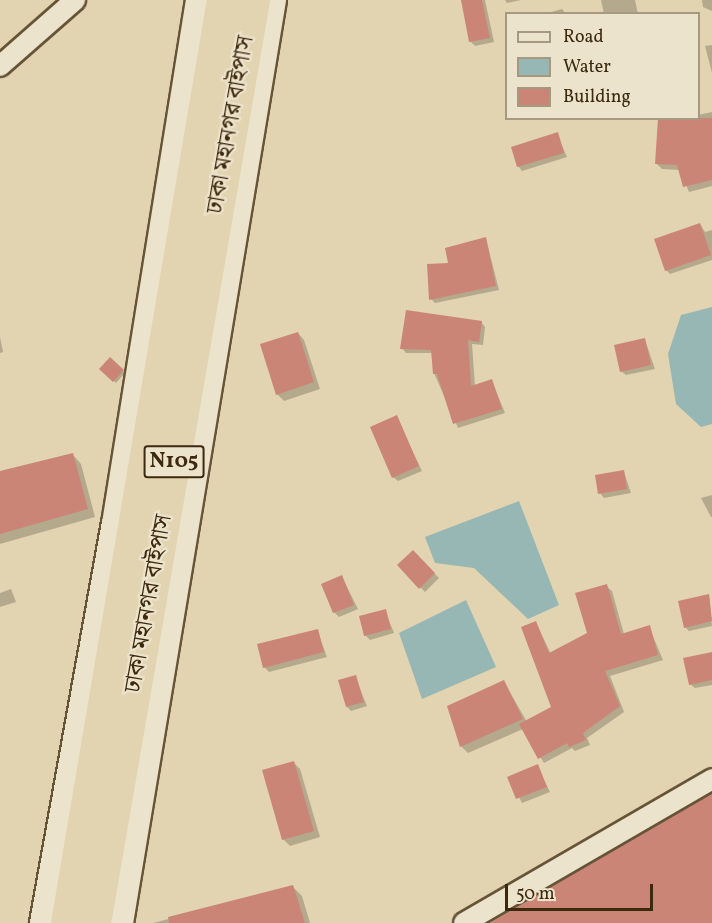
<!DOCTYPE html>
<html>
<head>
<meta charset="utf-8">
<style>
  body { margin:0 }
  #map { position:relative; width:712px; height:923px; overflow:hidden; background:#e2d4b1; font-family:Vollkorn,"Noto Serif Bengali",serif }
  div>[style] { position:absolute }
  .water>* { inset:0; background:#96b7b3 }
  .shadow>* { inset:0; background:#0003 }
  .building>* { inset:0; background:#cb8576 }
  .roads { filter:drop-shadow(2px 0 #665437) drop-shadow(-2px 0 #665437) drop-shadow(0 2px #665437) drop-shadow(0 -2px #665437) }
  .street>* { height:20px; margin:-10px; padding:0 10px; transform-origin:10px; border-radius:10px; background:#ece3cc }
  .secondary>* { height:28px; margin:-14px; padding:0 14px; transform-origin:14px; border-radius:14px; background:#ece3cc }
  .highway>* { height:33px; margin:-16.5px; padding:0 16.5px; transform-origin:16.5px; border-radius:16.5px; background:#e2d4b1 }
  span { translate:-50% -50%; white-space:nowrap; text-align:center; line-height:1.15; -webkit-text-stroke:4.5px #ece3cc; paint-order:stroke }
  .shield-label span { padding:2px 4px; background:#ece3cc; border:2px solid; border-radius:4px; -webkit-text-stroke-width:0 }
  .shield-label { font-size:22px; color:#3d290e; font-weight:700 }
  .street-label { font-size:24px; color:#3d290e }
  .legend { position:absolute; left:505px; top:12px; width:195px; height:108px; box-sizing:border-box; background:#ece3cc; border:2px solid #a69980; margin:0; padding:8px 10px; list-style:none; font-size:18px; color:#3d290e }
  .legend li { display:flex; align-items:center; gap:12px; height:30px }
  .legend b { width:30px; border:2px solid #a69980 }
  .scale { position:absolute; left:505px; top:884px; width:148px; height:27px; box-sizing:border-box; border:3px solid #3d290e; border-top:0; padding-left:8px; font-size:18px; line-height:21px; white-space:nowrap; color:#3d290e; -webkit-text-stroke:4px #ece3cc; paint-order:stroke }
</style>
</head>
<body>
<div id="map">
  <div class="water">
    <div style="clip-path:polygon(712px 307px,712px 424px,701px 427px,676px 404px,668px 354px,681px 315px)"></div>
    <div style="clip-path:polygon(519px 501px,559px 605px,528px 619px,474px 568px,435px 563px,425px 537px)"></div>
    <div style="clip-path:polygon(466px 600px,496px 667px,422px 699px,399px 633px)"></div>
  </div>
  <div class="shadow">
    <div style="clip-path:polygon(463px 0,485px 0,494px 42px,475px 46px,471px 42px)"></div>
    <div style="clip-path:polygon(505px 0,521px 0,507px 3px)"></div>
    <div style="clip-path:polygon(601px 0,635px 0,638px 14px,604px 14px)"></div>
    <div style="clip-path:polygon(702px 0,712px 0,712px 11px,703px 7px)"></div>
    <div style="clip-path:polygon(562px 9px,566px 14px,544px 14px)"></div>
    <div style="clip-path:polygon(712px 45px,712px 73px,705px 46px)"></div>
    <div style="clip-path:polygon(712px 112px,712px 186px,689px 192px,680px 170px,662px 169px,657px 164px,698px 115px)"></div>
    <div style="clip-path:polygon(557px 134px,567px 157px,522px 171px,518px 166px)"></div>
    <div style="clip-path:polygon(700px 224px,705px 232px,712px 230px,712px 260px,670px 274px,666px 270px)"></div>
    <div style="clip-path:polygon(486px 239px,499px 290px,435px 303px,431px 299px,450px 264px)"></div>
    <div style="clip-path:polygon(481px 322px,485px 327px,483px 345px,472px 344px,475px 386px,492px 381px,505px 413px,458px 428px,434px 373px,433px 353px,406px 353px,402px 348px)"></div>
    <div style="clip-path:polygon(298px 333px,304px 340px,320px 389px,284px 401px,277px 394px)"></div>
    <div style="clip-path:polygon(0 337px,3px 352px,0 353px)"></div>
    <div style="clip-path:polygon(645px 340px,655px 369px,626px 375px,621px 371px)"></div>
    <div style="clip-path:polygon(110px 359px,125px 373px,116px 383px,101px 369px)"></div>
    <div style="clip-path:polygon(396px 417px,422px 471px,398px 481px,393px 477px)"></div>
    <div style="clip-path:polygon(73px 455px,81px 464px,95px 517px,0 544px,0 473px)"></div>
    <div style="clip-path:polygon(624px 472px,631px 493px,604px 498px,600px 493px)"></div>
    <div style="clip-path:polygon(712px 495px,712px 517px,711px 517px,701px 498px)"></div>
    <div style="clip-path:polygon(413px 552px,439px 578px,425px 592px,399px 565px)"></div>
    <div style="clip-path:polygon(342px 577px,358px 609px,339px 617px,334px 612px)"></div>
    <div style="clip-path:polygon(606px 586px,612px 591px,624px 634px,649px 627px,663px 660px,610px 676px,624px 712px,587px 738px,590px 745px,575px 751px,572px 748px,544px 763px,523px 729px,468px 753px,461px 746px,504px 682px,527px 722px,553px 707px,536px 623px,551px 654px,588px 634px)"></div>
    <div style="clip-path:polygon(11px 589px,16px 602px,0 607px,0 593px)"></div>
    <div style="clip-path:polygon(709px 595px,712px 626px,689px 631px,685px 627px)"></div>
    <div style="clip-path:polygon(385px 611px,394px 633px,370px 640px,365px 635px)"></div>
    <div style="clip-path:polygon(317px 630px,327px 657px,269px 672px,264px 667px)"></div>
    <div style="clip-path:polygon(712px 653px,712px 685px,695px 688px,690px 684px)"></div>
    <div style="clip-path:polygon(355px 677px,367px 706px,351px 711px,347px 707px)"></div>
    <div style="clip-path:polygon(293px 762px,300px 769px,320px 837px,290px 846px,283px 839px)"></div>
    <div style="clip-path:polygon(537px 766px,550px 792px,522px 803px,509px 777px)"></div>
    <div style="clip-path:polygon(293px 887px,302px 896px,310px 923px,153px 923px)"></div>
  </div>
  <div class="building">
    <div style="clip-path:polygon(461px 0,482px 0,490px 38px,469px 42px)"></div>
    <div style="clip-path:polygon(658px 118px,712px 118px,712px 180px,683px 187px,677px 165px,655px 164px)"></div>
    <div style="clip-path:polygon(558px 132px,564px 153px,517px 167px,511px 147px)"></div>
    <div style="clip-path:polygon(700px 223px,711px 255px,665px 271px,654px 239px)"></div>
    <div style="clip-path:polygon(486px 237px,496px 286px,429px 300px,427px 264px,448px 263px,445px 248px)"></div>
    <div style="clip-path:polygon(406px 310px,482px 321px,479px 342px,468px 340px,471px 386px,492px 379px,502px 409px,453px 424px,437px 374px,433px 374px,431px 350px,400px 349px)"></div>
    <div style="clip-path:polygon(298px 332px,314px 382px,276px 395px,260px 344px)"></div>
    <div style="clip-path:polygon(645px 338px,651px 365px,620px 372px,614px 345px)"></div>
    <div style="clip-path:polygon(110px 357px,124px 370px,113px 382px,99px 369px)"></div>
    <div style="clip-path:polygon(397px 415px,419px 466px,392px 478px,370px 427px)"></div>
    <div style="clip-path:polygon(73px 453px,88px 509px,0 534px,0 471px)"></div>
    <div style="clip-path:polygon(624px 470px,627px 489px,598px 494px,595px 475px)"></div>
    <div style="clip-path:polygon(413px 550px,435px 573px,419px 589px,397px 565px)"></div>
    <div style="clip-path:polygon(342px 575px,354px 605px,333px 613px,321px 584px)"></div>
    <div style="clip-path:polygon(607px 584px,621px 634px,650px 625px,658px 655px,605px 671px,620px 706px,583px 733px,586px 740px,569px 747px,567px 743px,538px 759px,519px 724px,551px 707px,521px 627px,536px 621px,549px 653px,587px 633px,575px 593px)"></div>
    <div style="clip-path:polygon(709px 594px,712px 621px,684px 628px,678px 601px)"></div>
    <div style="clip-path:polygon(386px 609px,391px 629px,364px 636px,359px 616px)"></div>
    <div style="clip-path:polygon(318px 629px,324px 652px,263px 668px,257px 644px)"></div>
    <div style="clip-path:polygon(712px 652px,712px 680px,689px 685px,683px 658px)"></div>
    <div style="clip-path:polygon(356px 675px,364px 702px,346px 707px,338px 680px)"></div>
    <div style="clip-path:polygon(504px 680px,523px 719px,460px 747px,447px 706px)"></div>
    <div style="clip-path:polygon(294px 761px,314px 831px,282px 840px,262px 770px)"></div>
    <div style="clip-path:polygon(538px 764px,547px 787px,516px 799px,507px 777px)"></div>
    <div style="clip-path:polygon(712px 793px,712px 923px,490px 923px,606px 854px)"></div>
    <div style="clip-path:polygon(293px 885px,305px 923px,169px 923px,168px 917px)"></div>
  </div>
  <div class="roads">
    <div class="street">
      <div style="left:0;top:66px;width:100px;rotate:-41.3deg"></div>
      <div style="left:464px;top:923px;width:287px;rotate:-30.1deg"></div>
    </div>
    <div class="secondary">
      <div style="left:44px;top:923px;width:405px;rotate:-79.8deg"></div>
      <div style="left:116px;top:524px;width:531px;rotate:-80.89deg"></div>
      <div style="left:119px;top:923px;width:936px;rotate:-80.59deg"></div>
    </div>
    <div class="highway">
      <div style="left:67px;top:923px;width:936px;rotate:-80.41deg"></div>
      <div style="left:94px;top:923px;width:937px;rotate:-80.23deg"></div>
    </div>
  </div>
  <div class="shield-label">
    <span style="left:174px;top:462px">N105</span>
  </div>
  <div class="street-label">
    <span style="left:232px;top:125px;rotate:-80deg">ঢাকা মহানগর বাইপাস</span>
    <span style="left:150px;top:604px;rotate:-80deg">ঢাকা মহানগর বাইপাস</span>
  </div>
  <ul class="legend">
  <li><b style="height:8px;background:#ece3cc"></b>Road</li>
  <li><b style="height:16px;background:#96b7b3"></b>Water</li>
  <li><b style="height:16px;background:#cb8576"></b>Building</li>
  </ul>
  <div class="scale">50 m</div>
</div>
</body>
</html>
